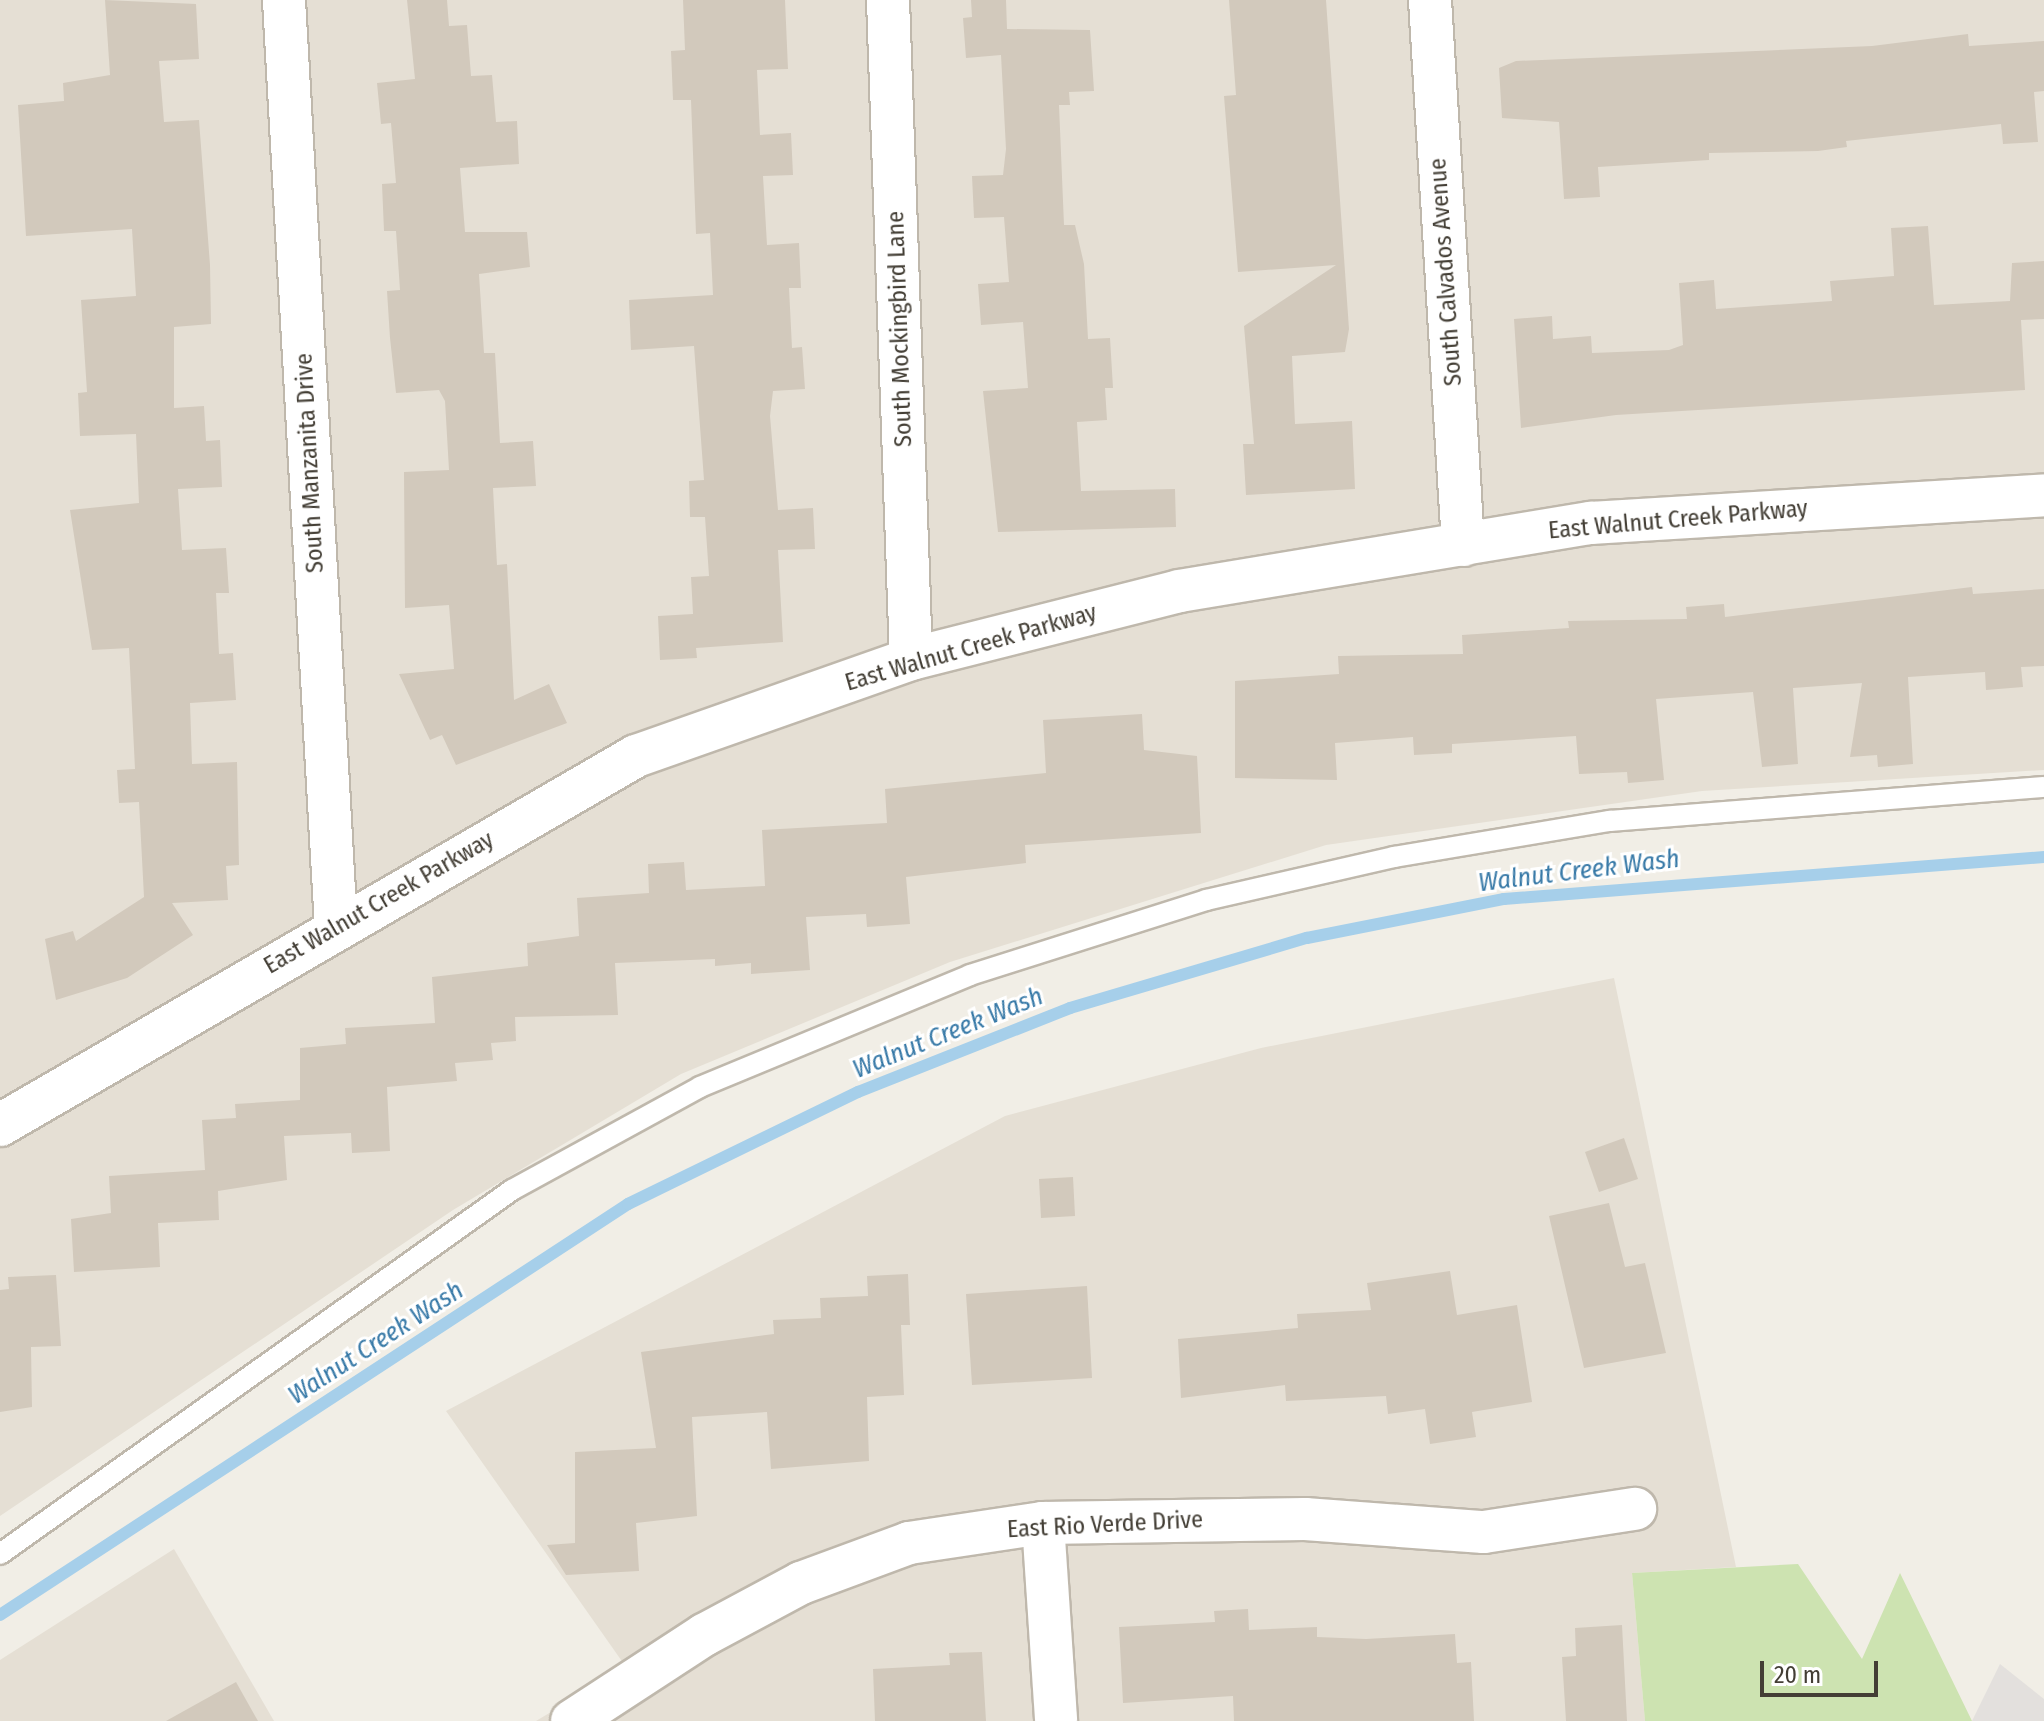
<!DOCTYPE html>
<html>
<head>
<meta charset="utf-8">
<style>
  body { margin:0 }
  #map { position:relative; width:2044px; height:1721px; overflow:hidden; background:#f1eee6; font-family:"Fira Sans Condensed",sans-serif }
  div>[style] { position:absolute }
  .residential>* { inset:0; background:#e5dfd4 }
  .green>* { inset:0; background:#cde3b1 }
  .parking>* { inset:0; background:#e3e0dd }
  .stream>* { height:12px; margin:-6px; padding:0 6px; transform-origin:6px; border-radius:6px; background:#a6cfea }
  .building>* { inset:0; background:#d2c9bc }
  .roads { filter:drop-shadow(2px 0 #bfb8ac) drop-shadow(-2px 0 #bfb8ac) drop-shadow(0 2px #bfb8ac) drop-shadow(0 -2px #bfb8ac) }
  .lane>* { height:20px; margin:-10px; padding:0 10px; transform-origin:10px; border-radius:10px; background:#fff }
  .street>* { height:42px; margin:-21px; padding:0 21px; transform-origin:21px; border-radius:21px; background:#fff }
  span { translate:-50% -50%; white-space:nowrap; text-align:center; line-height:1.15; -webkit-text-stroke:6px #fff; paint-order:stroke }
  .street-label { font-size:24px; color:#433e35 }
  .water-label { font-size:26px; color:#3779a7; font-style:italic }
  .scale { position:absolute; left:1760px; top:1661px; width:118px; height:36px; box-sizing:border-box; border:4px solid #433e35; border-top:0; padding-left:10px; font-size:24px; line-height:28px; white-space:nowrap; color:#433e35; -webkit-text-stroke:6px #fff; paint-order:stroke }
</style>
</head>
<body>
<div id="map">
  <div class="residential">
    <div style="clip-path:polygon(0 0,2044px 0,2044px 770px,1702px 791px,1326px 845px,950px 962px,681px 1074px,453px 1210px,0 1516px)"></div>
    <div style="clip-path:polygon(1614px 978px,1736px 1567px,1632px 1573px,1645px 1721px,536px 1721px,626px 1667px,446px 1411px,1005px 1116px,1261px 1048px)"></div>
    <div style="clip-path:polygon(174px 1549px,274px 1721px,0 1721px,0 1660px)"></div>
  </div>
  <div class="green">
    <div style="clip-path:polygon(1798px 1564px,1862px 1659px,1900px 1573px,1972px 1721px,1645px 1721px,1632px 1573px)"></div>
  </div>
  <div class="parking">
    <div style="clip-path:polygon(2000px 1664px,2044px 1699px,2044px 1721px,1972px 1721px)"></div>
  </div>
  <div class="stream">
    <div style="left:0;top:1615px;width:751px;rotate:-33.2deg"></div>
    <div style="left:628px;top:1204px;width:256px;rotate:-26deg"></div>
    <div style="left:858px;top:1092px;width:228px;rotate:-21.6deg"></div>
    <div style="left:1070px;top:1008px;width:247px;rotate:-16.5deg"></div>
    <div style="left:1307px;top:938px;width:201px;rotate:-11.2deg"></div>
    <div style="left:1504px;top:899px;width:542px;rotate:-4.45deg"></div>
  </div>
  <div class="building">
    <div style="clip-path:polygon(105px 0,196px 4px,199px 59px,159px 61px,164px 122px,199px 120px,210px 265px,211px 324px,174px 327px,174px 408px,204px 406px,206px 441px,220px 440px,222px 487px,178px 489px,182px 550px,226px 548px,229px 593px,216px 593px,219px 654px,233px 653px,236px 700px,190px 703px,192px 764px,237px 762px,239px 865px,226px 866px,228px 900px,172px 903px,193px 935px,127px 978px,56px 1000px,45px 939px,73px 931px,76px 941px,144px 897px,139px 802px,119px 803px,117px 770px,135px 769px,129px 648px,92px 650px,70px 510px,139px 503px,136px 434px,80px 436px,78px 393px,87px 392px,81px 300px,136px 296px,132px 229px,26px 236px,18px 105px,64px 101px,63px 83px,110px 75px)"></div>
    <div style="clip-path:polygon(407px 0,447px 0,449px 26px,467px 25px,471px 76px,492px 75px,496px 122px,517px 121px,519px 164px,460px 168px,465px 232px,527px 232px,530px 267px,479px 274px,484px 353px,495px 353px,500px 443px,533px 441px,536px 486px,493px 488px,497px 565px,507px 564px,514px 700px,549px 684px,567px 723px,456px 765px,442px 735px,430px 740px,399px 674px,454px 669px,449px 605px,405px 608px,404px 472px,449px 470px,445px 401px,439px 390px,396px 393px,390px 338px,387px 291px,400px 290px,396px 231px,384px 231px,382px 184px,396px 183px,391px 123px,381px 124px,377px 83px,415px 79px)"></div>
    <div style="clip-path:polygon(683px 0,785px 0,788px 69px,757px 70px,760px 135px,791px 133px,793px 175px,763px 176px,767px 245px,799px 243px,801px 288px,789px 288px,792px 348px,802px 347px,805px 389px,773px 391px,770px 416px,778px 510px,813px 508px,815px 549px,778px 550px,783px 642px,696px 648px,697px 658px,660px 660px,658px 616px,693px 614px,691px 577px,709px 576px,705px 517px,690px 517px,689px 481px,704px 480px,694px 346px,631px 350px,629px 300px,713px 295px,710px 233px,696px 234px,691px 100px,673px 100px,671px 51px,685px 50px)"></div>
    <div style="clip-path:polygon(971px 0,1006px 0,1007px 29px,1090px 30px,1094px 91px,1069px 92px,1070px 105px,1059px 105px,1064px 225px,1075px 225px,1084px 264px,1088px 339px,1110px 338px,1113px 388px,1105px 388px,1107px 420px,1077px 422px,1081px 491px,1175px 489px,1176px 527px,998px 532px,983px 391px,1028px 388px,1023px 322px,981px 325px,978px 284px,1009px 282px,1004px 217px,974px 218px,972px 176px,1003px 175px,1006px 149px,1001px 55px,966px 58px,963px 18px,972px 17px)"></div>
    <div style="clip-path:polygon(1229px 0,1326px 0,1349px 329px,1345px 352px,1292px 356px,1295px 424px,1352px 421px,1355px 489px,1246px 495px,1243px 444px,1254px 444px,1244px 326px,1336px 265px,1238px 272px,1224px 96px,1236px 95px)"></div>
    <div style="clip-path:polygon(1968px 34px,1969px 46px,2044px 41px,2044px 91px,2034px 92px,2038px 142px,2003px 144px,2001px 124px,1846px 141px,1847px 147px,1818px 151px,1709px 153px,1709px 160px,1598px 167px,1600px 197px,1564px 199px,1559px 122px,1502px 118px,1499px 68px,1516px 61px,1872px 46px)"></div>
    <div style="clip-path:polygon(1928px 226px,1934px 305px,2010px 301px,2012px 263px,2044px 261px,2044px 319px,2021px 320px,2025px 390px,1616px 415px,1521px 428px,1514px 319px,1552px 316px,1553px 339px,1591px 336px,1592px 353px,1669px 350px,1683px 345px,1679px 283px,1714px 280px,1716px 309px,1832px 301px,1830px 281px,1894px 276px,1891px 228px)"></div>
    <div style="clip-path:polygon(1972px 587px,1973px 594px,2044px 589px,2044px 666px,2021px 667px,2023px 687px,1986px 690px,1985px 672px,1908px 677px,1913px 764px,1878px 767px,1877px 755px,1850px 757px,1862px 683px,1793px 688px,1798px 764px,1762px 767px,1753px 692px,1656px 699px,1664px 780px,1628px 783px,1627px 772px,1579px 774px,1576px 736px,1452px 744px,1452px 753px,1414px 755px,1413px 737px,1335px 743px,1337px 780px,1235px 778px,1235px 681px,1339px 674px,1338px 656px,1463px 654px,1462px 635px,1569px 628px,1568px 621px,1687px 619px,1686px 607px,1724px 604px,1725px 617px)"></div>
    <div style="clip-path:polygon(1142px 714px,1144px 750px,1197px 756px,1201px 833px,1025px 845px,1026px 863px,906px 877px,910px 924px,867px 927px,866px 914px,806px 917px,810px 970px,751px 974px,751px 963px,715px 966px,715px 959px,615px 963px,618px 1015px,515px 1017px,516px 1041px,491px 1043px,493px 1060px,455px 1063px,457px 1081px,387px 1087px,390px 1151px,352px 1153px,351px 1133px,284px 1136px,287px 1180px,218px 1191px,219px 1220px,158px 1223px,160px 1267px,74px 1272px,71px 1219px,111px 1213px,109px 1176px,205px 1170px,202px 1120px,236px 1118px,235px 1104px,300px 1100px,300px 1048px,346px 1044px,345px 1028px,435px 1023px,432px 977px,528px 966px,527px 943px,579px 936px,577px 898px,649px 893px,648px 864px,684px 862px,686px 890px,765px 886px,762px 830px,887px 823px,885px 789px,1046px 773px,1043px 720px)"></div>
    <div style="clip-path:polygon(1624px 1138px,1638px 1179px,1599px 1192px,1585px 1152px)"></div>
    <div style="clip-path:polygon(1073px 1177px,1075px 1216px,1041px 1218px,1039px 1179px)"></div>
    <div style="clip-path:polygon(1609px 1203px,1625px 1267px,1645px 1263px,1666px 1353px,1584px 1368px,1549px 1216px)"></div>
    <div style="clip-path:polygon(1450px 1271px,1457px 1315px,1517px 1305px,1532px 1402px,1472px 1412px,1476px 1437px,1430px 1444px,1425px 1409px,1388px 1414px,1386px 1396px,1286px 1401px,1285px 1385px,1181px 1398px,1178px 1339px,1298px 1328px,1297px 1314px,1371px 1310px,1367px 1283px)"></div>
    <div style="clip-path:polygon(908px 1274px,910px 1325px,901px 1325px,904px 1395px,867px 1397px,869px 1461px,771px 1469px,767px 1412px,692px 1417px,697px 1516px,636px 1523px,639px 1571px,566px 1575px,547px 1545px,575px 1543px,575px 1452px,656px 1448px,641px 1352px,774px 1334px,773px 1320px,821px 1318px,820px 1298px,868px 1296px,867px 1276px)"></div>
    <div style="clip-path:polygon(56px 1275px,61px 1346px,31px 1347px,32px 1407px,0 1412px,0 1290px,9px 1289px,8px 1277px)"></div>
    <div style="clip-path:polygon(1087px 1286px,1092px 1378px,972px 1385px,966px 1294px)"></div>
    <div style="clip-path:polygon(1248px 1609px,1249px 1630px,1317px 1627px,1317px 1637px,1366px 1639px,1455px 1634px,1457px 1663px,1471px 1662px,1474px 1721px,1234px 1721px,1233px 1696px,1123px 1703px,1119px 1627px,1215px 1622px,1214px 1611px)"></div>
    <div style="clip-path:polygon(1622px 1625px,1627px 1721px,1566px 1721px,1562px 1657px,1576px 1656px,1575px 1628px)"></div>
    <div style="clip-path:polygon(982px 1652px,986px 1721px,875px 1721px,873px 1669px,950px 1665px,949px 1653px)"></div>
    <div style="clip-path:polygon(236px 1682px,258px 1721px,166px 1721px)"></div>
  </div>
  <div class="roads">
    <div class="lane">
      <div style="left:0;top:1554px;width:628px;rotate:-35.41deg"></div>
      <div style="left:512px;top:1190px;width:214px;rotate:-28.7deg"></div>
      <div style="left:700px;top:1087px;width:292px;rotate:-22.5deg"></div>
      <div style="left:970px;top:975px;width:248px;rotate:-17.6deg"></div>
      <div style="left:1206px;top:900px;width:193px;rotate:-12.9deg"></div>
      <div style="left:1394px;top:857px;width:219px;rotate:-9.5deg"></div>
      <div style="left:1610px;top:821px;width:435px;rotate:-4.5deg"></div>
    </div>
    <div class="street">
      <div style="left:284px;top:0;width:928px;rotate:86.79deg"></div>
      <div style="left:888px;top:0;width:659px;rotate:88deg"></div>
      <div style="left:1430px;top:0;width:546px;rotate:86.53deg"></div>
      <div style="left:0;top:1125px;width:735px;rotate:-30.12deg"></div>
      <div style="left:636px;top:756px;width:292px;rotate:-19.4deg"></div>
      <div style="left:911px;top:659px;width:276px;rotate:-14.2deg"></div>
      <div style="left:1179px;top:591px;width:418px;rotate:-9.4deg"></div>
      <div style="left:1591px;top:523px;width:454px;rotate:-3.5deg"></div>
      <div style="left:1043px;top:1523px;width:198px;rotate:86.2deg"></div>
      <div style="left:572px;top:1721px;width:158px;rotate:-33.1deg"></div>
      <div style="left:704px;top:1635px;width:110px;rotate:-28.2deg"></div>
      <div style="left:801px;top:1583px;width:115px;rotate:-20.3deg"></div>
      <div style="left:909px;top:1543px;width:135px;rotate:-8.5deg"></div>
      <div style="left:1043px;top:1523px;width:262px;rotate:-0.9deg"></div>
      <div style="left:1305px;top:1519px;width:179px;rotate:4.2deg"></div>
      <div style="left:1484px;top:1532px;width:153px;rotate:-8.7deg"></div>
    </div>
  </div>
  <div class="street-label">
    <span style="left:1446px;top:272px;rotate:-94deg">South Calvados Avenue</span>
    <span style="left:900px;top:329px;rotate:-92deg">South Mockingbird Lane</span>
    <span style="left:310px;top:463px;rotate:-93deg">South Manzanita Drive</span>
    <span style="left:1678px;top:520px;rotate:-5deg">East Walnut Creek Parkway</span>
    <span style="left:971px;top:648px;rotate:-16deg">East Walnut Creek Parkway</span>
    <span style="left:379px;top:903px;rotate:-30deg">East Walnut Creek Parkway</span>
    <span style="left:1105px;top:1525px;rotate:-3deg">East Rio Verde Drive</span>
  </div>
  <div class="water-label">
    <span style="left:1579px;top:871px;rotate:-7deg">Walnut Creek Wash</span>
    <span style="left:948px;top:1033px;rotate:-22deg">Walnut Creek Wash</span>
    <span style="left:376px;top:1343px;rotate:-33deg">Walnut Creek Wash</span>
  </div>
  <div class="scale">20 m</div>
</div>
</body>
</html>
